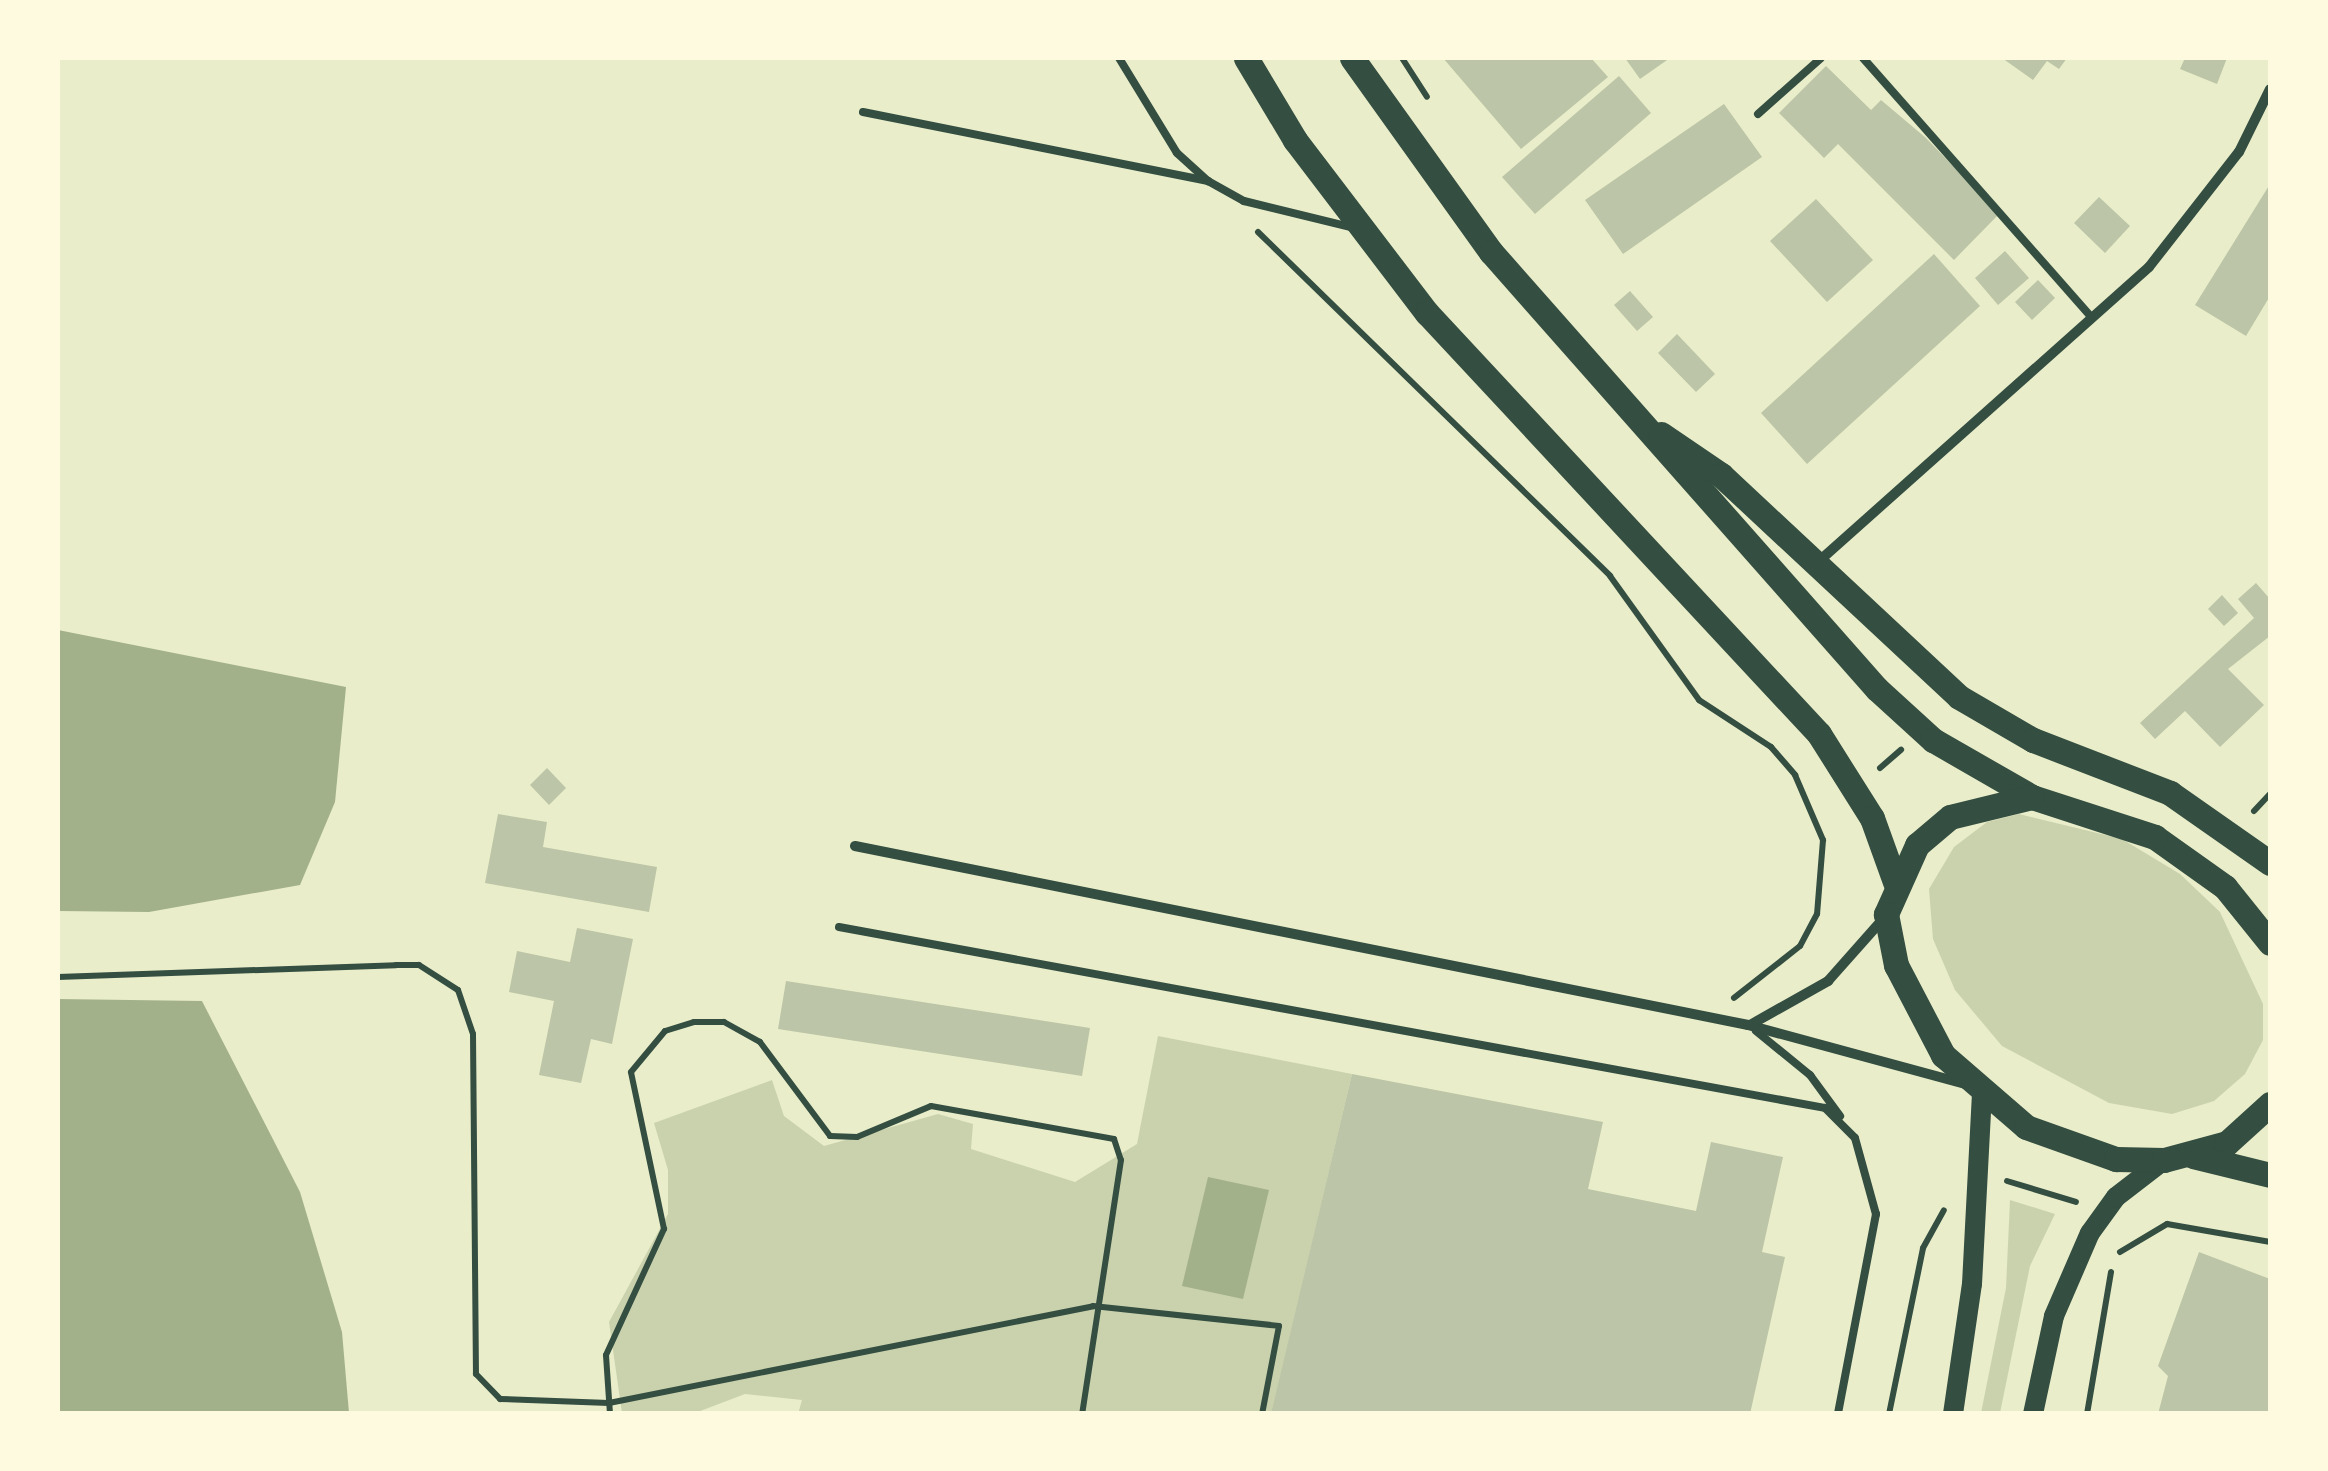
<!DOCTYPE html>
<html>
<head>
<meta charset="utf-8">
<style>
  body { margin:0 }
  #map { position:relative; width:2328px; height:1471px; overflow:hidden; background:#e9edc9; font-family:Commissioner,sans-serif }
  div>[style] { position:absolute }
  .green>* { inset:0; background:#cad2ad }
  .water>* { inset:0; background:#a3b18a }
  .building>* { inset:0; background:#bcc5a7 }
  .path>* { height:6px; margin:-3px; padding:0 3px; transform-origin:3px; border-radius:3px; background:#344e41 }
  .service>* { height:8px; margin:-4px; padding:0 4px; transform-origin:4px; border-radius:4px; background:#344e41 }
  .minor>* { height:10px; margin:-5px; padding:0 5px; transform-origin:5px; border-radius:5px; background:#344e41 }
  .secondary>* { height:20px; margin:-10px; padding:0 10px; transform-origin:10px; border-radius:10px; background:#344e41 }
  .primary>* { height:25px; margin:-12.5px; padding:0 12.5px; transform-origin:12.5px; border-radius:12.5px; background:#344e41 }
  span { translate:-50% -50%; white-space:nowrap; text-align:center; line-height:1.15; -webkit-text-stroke:9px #fefae0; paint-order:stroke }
  .frame { position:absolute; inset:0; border:60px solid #fefae0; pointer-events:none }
</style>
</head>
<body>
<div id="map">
  <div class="green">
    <div style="clip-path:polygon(2019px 814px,2122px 839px,2180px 874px,2220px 912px,2263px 1004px,2263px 1040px,2245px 1074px,2214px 1101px,2172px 1114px,2109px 1103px,2002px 1046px,1955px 990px,1933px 939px,1929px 889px,1954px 847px,1987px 822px)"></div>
    <div style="clip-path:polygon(1158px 1036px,1352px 1074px,1272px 1413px,798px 1414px,802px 1400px,745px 1394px,695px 1413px,622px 1413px,609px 1322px,668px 1214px,668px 1170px,654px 1123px,772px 1080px,784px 1116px,824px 1146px,938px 1114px,973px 1124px,971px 1149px,1075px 1182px,1137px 1144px)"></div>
    <div style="clip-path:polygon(2010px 1200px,2055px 1214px,2030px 1266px,2000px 1413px,1981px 1413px,2006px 1288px)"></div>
  </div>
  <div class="water">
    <div style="clip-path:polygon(58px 630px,346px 687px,335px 802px,300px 885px,149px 912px,58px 911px)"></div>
    <div style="clip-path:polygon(58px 999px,202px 1001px,300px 1192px,342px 1332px,349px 1413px,58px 1413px)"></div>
    <div style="clip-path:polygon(1208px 1177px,1269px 1190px,1243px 1299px,1182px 1286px)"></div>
  </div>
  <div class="building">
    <div style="clip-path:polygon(1443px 58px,1591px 58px,1608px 77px,1521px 149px)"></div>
    <div style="clip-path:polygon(1625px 58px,1670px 58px,1640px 79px)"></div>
    <div style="clip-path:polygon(2002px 58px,2067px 58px,2059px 69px,2047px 61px,2033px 80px)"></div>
    <div style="clip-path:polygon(2185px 58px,2227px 58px,2217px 84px,2180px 69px)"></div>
    <div style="clip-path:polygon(1826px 66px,1871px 110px,1881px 100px,1926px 138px,1999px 214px,1954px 260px,1838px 144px,1824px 158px,1779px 113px)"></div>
    <div style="clip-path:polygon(1619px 76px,1651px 113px,1535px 214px,1502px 177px)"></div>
    <div style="clip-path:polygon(1724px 104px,1762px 157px,1623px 254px,1585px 200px)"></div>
    <div style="clip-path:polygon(2270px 184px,2270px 296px,2246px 336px,2195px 305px)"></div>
    <div style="clip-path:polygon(2099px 197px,2130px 226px,2105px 253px,2074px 223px)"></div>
    <div style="clip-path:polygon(1816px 199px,1873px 260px,1827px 302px,1770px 241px)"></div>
    <div style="clip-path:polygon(2005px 251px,2029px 278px,1998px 305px,1975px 278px)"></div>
    <div style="clip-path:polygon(1934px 254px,1980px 306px,1807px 464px,1761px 413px)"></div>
    <div style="clip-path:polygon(2038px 280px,2055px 298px,2032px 320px,2015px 302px)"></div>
    <div style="clip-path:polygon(1630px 291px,1653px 317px,1637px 331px,1614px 305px)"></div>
    <div style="clip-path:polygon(1677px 334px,1715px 374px,1696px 392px,1658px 353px)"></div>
    <div style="clip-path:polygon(2256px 583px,2270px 599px,2270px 636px,2228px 669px,2264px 705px,2220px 747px,2185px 711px,2155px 739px,2140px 723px,2254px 618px,2238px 599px)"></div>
    <div style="clip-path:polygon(2222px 595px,2238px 613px,2224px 626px,2208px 609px)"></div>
    <div style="clip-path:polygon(547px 768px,566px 788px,549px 805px,530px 785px)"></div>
    <div style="clip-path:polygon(498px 814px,547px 822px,543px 847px,657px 867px,649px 912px,485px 883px)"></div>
    <div style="clip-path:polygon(577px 928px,633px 939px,612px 1044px,591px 1039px,581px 1083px,539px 1075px,554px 1001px,509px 992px,517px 951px,570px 962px)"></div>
    <div style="clip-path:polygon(786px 981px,1090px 1028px,1082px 1076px,778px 1029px)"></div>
    <div style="clip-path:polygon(1352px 1074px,1603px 1122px,1588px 1189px,1696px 1211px,1711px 1142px,1783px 1157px,1762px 1252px,1785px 1257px,1750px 1414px,1271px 1414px)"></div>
    <div style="clip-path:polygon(2199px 1252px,2270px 1279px,2270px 1414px,2158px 1414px,2168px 1376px,2158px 1366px)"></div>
  </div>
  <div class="path">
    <div style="left:1402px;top:58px;width:46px;rotate:57.3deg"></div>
    <div style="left:1258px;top:232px;width:492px;rotate:44.3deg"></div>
    <div style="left:1610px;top:576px;width:153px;rotate:54.3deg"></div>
    <div style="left:1699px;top:700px;width:86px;rotate:33.1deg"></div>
    <div style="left:1771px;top:747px;width:37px;rotate:49deg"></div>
    <div style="left:1795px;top:775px;width:71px;rotate:66.7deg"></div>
    <div style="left:1823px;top:840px;width:74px;rotate:94.6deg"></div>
    <div style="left:1817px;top:914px;width:36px;rotate:118deg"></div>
    <div style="left:1800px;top:946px;width:84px;rotate:141.8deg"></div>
    <div style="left:1880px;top:768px;width:28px;rotate:-41deg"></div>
    <div style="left:2254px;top:811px;width:23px;rotate:-47deg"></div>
    <div style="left:58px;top:977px;width:338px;rotate:-2deg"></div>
    <div style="left:396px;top:965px;width:23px"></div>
    <div style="left:419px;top:965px;width:46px;rotate:32.7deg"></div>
    <div style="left:458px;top:990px;width:46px;rotate:71.2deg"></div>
    <div style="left:473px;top:1034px;width:340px;rotate:89.5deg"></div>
    <div style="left:476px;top:1374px;width:35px;rotate:46deg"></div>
    <div style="left:500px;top:1399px;width:109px;rotate:2.1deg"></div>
    <div style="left:609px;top:1403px;width:494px;rotate:-11.3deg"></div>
    <div style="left:1093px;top:1306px;width:187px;rotate:6.1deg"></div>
    <div style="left:1279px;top:1326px;width:90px;rotate:100.9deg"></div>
    <div style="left:2007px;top:1181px;width:72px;rotate:16.9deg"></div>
    <div style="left:2120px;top:1252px;width:55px;rotate:-30.8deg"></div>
    <div style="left:2167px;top:1224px;width:105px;rotate:9.9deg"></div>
    <div style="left:610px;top:1414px;width:59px;rotate:-93.9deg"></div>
    <div style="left:606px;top:1355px;width:139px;rotate:-65.3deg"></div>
    <div style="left:664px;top:1229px;width:160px;rotate:-101.9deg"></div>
    <div style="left:631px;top:1072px;width:53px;rotate:-50.3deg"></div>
    <div style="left:665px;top:1031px;width:30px;rotate:-17deg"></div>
    <div style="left:694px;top:1022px;width:30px"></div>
    <div style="left:724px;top:1022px;width:41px;rotate:29.1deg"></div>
    <div style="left:760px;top:1042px;width:117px;rotate:53.3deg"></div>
    <div style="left:830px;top:1136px;width:27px;rotate:2deg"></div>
    <div style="left:857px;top:1137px;width:80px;rotate:-22.7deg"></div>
    <div style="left:931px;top:1106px;width:186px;rotate:10.2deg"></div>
    <div style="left:1114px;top:1139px;width:22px;rotate:72deg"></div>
    <div style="left:1121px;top:1160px;width:257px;rotate:98.7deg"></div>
    <div style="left:1889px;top:1414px;width:169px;rotate:-78.4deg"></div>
    <div style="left:1923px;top:1248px;width:43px;rotate:-61.1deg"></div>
    <div style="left:2087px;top:1414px;width:144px;rotate:-80.4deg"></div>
  </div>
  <div class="service">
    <div style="left:1119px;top:58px;width:111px;rotate:58.6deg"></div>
    <div style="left:1177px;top:153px;width:42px;rotate:42.1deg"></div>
    <div style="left:1208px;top:181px;width:41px;rotate:29.1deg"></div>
    <div style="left:1244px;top:201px;width:110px;rotate:13.7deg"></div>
    <div style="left:1863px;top:58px;width:346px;rotate:48.6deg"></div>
    <div style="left:863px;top:112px;width:352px;rotate:11.3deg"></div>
    <div style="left:1758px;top:114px;width:84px;rotate:-41.6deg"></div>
    <div style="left:839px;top:927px;width:1002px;rotate:10.4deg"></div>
    <div style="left:1825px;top:1108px;width:42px;rotate:45deg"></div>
    <div style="left:1855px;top:1138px;width:79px;rotate:74.6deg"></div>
    <div style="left:1876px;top:1214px;width:204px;rotate:100.8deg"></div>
    <div style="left:1756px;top:1031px;width:70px;rotate:39.2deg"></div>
    <div style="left:1810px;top:1075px;width:51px;rotate:53.8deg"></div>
  </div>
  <div class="minor">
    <div style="left:1818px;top:562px;width:443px;rotate:-41.7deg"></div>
    <div style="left:2149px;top:267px;width:146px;rotate:-52deg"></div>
    <div style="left:2239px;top:152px;width:70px;rotate:-63.8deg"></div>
    <div style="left:855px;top:846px;width:911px;rotate:11.33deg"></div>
    <div style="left:1748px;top:1025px;width:229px;rotate:15.2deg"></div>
    <div style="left:1750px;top:1025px;width:90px;rotate:-29.4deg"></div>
    <div style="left:1828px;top:981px;width:83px;rotate:-48.4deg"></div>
  </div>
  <div class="secondary">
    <div style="left:1953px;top:1414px;width:131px;rotate:-81.7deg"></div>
    <div style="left:1972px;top:1284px;width:189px;rotate:-87deg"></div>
    <div style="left:2033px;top:1414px;width:100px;rotate:-77.9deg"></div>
    <div style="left:2054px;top:1316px;width:90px;rotate:-66.6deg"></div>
    <div style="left:2090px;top:1233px;width:44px;rotate:-54.2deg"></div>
    <div style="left:2116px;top:1197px;width:61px;rotate:-37.6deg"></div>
  </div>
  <div class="primary">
    <div style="left:1246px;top:58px;width:96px;rotate:59.1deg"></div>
    <div style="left:1295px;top:140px;width:218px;rotate:52.7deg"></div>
    <div style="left:1427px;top:313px;width:575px;rotate:47.04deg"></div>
    <div style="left:1819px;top:734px;width:99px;rotate:57.8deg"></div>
    <div style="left:1872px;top:818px;width:68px;rotate:70.2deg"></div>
    <div style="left:1352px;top:58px;width:239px;rotate:54.4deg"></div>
    <div style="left:1491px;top:252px;width:583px;rotate:48.55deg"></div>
    <div style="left:1877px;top:689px;width:76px;rotate:42.3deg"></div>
    <div style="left:1933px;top:740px;width:114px;rotate:29.9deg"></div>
    <div style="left:1661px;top:434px;width:73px;rotate:34.3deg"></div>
    <div style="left:1721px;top:475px;width:325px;rotate:43deg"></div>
    <div style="left:1959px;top:697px;width:86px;rotate:30.2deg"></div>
    <div style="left:2033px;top:740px;width:147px;rotate:21.1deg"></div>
    <div style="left:2170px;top:793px;width:122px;rotate:35deg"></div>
    <div style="left:2270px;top:943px;width:72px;rotate:-128.8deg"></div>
    <div style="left:2225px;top:887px;width:86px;rotate:-144.5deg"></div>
    <div style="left:2155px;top:837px;width:129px;rotate:-162deg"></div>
    <div style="left:2032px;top:797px;width:84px;rotate:166.3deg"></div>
    <div style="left:1950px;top:817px;width:43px;rotate:139.7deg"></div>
    <div style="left:1917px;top:845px;width:76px;rotate:114.2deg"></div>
    <div style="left:1886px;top:914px;width:52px;rotate:78.9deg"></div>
    <div style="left:1896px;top:965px;width:102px;rotate:62.4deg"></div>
    <div style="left:1943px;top:1055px;width:110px;rotate:40.9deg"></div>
    <div style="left:2026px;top:1127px;width:96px;rotate:19.6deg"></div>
    <div style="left:2116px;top:1159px;width:48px;rotate:1.2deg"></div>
    <div style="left:2164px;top:1160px;width:65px;rotate:-15.1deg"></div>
    <div style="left:2227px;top:1143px;width:58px;rotate:-42.2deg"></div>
    <div style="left:2193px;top:1156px;width:79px;rotate:13.9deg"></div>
  </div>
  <div class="frame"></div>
</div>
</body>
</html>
